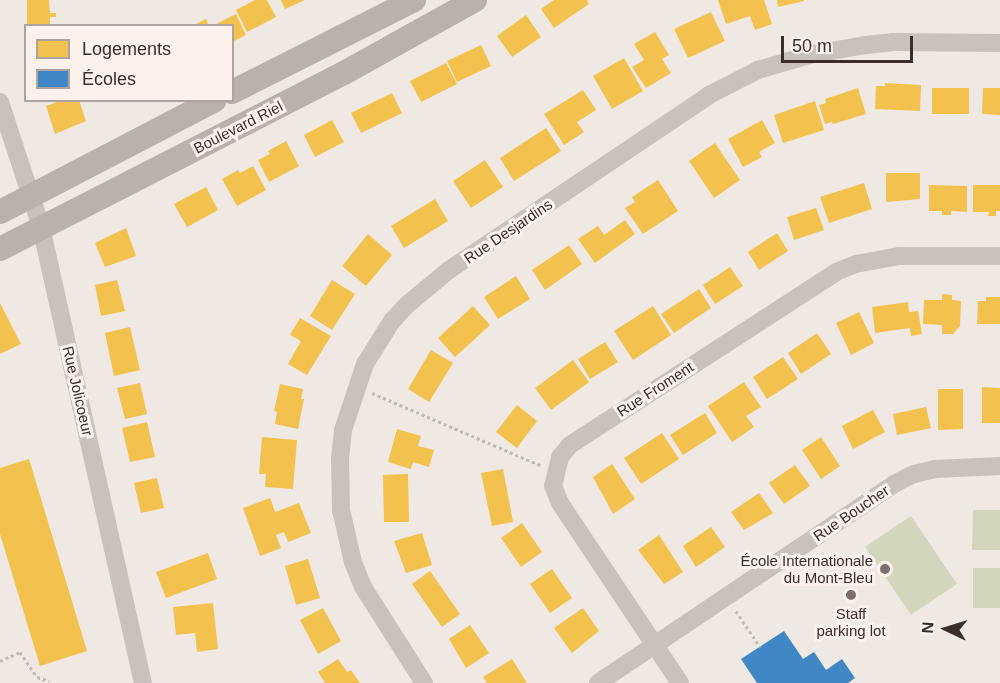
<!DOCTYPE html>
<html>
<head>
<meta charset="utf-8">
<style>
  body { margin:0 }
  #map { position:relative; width:1000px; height:683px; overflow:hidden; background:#f0e9e3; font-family:Arial,sans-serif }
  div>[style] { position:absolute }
  .green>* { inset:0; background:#d3d6bc }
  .homes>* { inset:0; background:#f2c14e }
  .schools>* { inset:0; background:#3f88c5 }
  .path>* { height:3px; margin-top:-1.5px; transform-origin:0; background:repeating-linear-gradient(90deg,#c2b9b4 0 3px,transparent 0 6px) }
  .street>* { height:18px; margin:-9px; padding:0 9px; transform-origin:9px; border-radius:9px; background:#c9c1bc }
  .secondary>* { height:24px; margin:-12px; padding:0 12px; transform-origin:12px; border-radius:12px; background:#bab1ac }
  .dots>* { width:16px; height:16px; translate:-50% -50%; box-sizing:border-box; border:3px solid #fcf2eb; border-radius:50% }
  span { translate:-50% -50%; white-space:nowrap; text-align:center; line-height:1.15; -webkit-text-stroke:6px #fcf2eb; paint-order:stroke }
  .street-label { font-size:15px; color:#3b2d29 }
  .poi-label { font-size:15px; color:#3b2d29 }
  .right { translate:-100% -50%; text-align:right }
  .legend { position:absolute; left:24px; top:24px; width:210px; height:78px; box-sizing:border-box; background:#fcf2eb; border:2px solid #afa39d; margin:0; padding:8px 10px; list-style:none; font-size:18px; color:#3b2d29 }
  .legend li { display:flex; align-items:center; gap:12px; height:30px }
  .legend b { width:30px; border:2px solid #afa39d }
  .north { position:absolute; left:916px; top:599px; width:60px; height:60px; -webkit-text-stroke:4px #fcf2eb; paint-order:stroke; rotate:274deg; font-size:16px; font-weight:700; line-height:24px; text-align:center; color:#3b2d29 }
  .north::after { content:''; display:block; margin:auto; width:21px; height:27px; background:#3b2d29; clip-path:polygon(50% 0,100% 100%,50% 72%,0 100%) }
  .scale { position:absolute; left:781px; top:36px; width:132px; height:27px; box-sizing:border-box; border:3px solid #3b2d29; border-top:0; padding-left:8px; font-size:18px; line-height:21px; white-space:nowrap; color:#3b2d29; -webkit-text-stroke:4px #fcf2eb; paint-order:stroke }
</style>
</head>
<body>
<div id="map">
  <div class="green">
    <div style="clip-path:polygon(973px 510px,1000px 510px,1000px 550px,972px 550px)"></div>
    <div style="clip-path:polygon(911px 516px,957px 584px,911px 615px,865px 547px)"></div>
    <div style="clip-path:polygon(973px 568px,1000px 568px,1000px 608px,973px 608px)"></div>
  </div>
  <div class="homes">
    <div style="clip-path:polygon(27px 0,49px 0,50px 13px,56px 13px,56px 17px,50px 17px,50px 26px,27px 26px)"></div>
    <div style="clip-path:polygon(255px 0,267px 0,276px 17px,247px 32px,236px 10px)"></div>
    <div style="clip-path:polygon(281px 0,305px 0,285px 9px)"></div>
    <div style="clip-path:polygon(554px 0,587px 0,589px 4px,554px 28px,541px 9px)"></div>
    <div style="clip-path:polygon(718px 0,764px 0,772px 24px,755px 30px,750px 16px,726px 24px)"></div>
    <div style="clip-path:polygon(777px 0,804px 0,804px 1px,778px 7px)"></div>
    <div style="clip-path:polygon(711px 12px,725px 41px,688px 58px,674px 29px)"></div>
    <div style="clip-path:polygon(236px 14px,246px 35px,232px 42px,232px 26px,212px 26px)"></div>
    <div style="clip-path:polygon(526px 15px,541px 37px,512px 57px,497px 36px)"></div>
    <div style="clip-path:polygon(206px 19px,209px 26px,192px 26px)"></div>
    <div style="clip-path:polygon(655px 32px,669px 55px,662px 59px,671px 73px,646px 88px,632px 67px,644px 60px,634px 44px)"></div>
    <div style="clip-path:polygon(481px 45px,491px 66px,457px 82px,447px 61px)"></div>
    <div style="clip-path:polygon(624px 58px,643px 91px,612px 109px,593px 76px)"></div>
    <div style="clip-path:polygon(446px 63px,457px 84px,421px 102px,410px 81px)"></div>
    <div style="clip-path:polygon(885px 83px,921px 85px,920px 111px,875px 109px,876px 86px,885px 86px)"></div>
    <div style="clip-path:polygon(858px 88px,866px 114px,833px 124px,832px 122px,825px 124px,819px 105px,826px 103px,825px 99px)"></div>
    <div style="clip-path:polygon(932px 88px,969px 88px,969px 114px,932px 114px)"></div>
    <div style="clip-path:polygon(983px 88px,1000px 88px,1000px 115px,982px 114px)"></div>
    <div style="clip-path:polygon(583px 90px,596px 110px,577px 122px,584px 132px,564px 145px,544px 114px)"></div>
    <div style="clip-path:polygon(392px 93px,402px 113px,361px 133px,351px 113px)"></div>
    <div style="clip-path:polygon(63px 100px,79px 100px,86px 121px,55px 134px,46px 106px)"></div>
    <div style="clip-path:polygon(815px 101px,824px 130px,783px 143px,774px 115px)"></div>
    <div style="clip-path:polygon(332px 120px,344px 142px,315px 157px,304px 135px)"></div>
    <div style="clip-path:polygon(762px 120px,775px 143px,759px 152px,762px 157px,743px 167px,728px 139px)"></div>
    <div style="clip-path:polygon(546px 128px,561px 151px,514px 181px,500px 158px)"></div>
    <div style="clip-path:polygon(286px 141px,299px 166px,269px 182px,258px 160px,270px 154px,268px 151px)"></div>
    <div style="clip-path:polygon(715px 143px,740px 180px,714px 198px,689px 161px)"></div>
    <div style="clip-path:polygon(485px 160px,503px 187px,471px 208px,453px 181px)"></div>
    <div style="clip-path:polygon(253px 166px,266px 190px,237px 206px,222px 179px,238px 170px,240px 173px)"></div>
    <div style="clip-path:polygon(886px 173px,920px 173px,920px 199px,886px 202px)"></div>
    <div style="clip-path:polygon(658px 180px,678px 211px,643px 234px,625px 208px,635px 202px,632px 197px)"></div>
    <div style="clip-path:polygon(864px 183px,872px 209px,829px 223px,820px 197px)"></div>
    <div style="clip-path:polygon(929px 185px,967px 186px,967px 212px,951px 211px,951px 215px,942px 215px,942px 211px,929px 211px)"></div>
    <div style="clip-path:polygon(973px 185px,1000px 185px,1000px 211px,996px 211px,996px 216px,988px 216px,989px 212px,973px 212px)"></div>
    <div style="clip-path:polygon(206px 187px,218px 210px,187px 227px,174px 204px)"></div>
    <div style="clip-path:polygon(435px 199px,448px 221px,404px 248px,391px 226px)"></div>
    <div style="clip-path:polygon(816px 208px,824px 230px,794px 240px,787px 217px)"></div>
    <div style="clip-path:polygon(625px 220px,635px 234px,595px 263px,578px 239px,598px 226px,604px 235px)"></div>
    <div style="clip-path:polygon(126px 228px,136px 256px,105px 267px,95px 243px)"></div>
    <div style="clip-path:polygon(777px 233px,788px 251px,759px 270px,748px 252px)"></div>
    <div style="clip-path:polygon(368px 234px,392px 255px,366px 286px,342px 266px)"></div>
    <div style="clip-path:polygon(569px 245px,582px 264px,545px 290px,532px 270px)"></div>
    <div style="clip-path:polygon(730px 267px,743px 286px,715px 304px,703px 285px)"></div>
    <div style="clip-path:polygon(516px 276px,530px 299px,498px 319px,484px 297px)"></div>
    <div style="clip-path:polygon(117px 280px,125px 311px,101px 316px,95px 285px)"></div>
    <div style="clip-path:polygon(332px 280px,355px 294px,332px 330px,310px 316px)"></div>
    <div style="clip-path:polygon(699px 289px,711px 308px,674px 333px,661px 314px)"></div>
    <div style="clip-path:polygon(942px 294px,952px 295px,952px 300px,961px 301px,960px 326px,953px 334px,942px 334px,942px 325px,923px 324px,924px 300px,942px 300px)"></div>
    <div style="clip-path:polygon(986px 297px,1000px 297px,1000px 324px,977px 324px,978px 301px,986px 301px)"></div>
    <div style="clip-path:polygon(908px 302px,909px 312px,918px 311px,922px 334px,911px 336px,910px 328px,875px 333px,872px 307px)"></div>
    <div style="clip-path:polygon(0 303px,21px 344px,0 354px)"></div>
    <div style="clip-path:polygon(473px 306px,490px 325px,455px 357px,438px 338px)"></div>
    <div style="clip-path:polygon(653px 306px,671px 335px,633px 360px,614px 331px)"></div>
    <div style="clip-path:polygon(859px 312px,874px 343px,851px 355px,836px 323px)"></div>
    <div style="clip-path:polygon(300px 318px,331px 336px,307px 375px,288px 364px,301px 341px,290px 335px)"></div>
    <div style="clip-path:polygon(130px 327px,140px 370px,114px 376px,105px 333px)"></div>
    <div style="clip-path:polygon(817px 333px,831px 354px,801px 374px,788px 353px)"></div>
    <div style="clip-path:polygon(605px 342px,618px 362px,590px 379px,578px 359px)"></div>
    <div style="clip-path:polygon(431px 350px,453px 363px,429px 402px,408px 389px)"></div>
    <div style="clip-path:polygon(783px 357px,798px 379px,767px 399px,753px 377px)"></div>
    <div style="clip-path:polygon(573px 360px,589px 382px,551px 410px,535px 388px)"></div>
    <div style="clip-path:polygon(744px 382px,761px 407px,746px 416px,754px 427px,732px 442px,708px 406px)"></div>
    <div style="clip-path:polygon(140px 383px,147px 414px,125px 419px,117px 388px)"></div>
    <div style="clip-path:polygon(280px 384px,303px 389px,301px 399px,304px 399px,298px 429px,275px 424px,277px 412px,274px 411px)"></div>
    <div style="clip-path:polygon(982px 387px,1000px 388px,1000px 423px,982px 423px)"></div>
    <div style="clip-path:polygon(938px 389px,963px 389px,963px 429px,938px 430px)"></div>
    <div style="clip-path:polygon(517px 405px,537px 421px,517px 448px,496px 432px)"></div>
    <div style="clip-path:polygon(926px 407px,931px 428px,897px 435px,893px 414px)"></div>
    <div style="clip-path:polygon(873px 410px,885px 432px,853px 449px,842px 426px)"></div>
    <div style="clip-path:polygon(705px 413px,717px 433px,683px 455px,670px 435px)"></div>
    <div style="clip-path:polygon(147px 422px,155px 457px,130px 462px,122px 428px)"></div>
    <div style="clip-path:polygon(397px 429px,421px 436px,418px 446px,434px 450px,429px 467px,413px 462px,411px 469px,388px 462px)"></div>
    <div style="clip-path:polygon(662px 433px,679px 459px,641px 484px,624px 458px)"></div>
    <div style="clip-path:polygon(262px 437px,297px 440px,293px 489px,265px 487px,266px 474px,259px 474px)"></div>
    <div style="clip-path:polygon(821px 437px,840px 466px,821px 479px,802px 450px)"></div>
    <div style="clip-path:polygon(29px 459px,87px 651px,40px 666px,0 534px,0 468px)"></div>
    <div style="clip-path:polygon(612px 464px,635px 499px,613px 514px,593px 477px)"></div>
    <div style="clip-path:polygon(795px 465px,810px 486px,784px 504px,769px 483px)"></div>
    <div style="clip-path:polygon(503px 469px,513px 522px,492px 526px,481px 473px)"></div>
    <div style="clip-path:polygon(408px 474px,409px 522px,384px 522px,383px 475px)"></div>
    <div style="clip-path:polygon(157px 478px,164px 508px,141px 513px,134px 483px)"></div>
    <div style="clip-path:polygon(759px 493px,773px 513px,744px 530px,731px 512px)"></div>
    <div style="clip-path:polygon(270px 498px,275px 512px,299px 503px,311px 533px,288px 542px,284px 532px,276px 535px,281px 548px,260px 556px,243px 508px)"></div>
    <div style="clip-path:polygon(522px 523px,542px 552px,521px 567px,501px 538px)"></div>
    <div style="clip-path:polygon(711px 527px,725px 547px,696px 567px,683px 546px)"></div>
    <div style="clip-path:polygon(422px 533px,432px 565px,406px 573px,394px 541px)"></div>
    <div style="clip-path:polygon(659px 535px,683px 572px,664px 584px,638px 550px)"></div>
    <div style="clip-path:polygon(208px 553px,217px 579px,166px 598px,156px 572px)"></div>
    <div style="clip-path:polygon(308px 559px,320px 598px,296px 605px,285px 566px)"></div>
    <div style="clip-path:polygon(552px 569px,572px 598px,550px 613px,530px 584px)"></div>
    <div style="clip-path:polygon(430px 571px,460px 614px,442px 627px,412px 584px)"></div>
    <div style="clip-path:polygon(213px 603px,218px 649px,197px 652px,195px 633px,176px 635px,173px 607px)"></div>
    <div style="clip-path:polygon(323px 608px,341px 641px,318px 654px,300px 620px)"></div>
    <div style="clip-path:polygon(583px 608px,599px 631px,572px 653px,554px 628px)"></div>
    <div style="clip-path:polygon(470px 625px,489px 653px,466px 668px,449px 639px)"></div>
    <div style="clip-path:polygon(338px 659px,347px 672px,351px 670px,360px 683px,325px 683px,318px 672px)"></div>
    <div style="clip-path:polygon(512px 659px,527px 683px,487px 683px,483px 677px)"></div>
  </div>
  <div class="schools">
    <div style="clip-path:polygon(784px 631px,803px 659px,814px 652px,826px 670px,842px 659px,855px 678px,848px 683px,757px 683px,741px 659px)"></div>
  </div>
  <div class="path">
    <div style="left:372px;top:393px;width:185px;rotate:23.2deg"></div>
    <div style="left:736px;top:611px;width:43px;rotate:56.3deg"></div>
    <div style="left:0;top:661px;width:22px;rotate:-24deg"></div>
    <div style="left:20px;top:652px;width:30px;rotate:56deg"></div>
    <div style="left:37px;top:677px;width:13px;rotate:18deg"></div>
  </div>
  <div class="street">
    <div style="left:0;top:102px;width:132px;rotate:71.8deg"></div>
    <div style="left:41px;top:227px;width:467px;rotate:77.4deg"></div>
    <div style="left:424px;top:683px;width:114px;rotate:-122.4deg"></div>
    <div style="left:363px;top:587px;width:27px;rotate:-112deg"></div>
    <div style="left:353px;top:562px;width:53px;rotate:-103deg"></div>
    <div style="left:341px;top:510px;width:51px;rotate:-91.1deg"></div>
    <div style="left:340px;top:459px;width:29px;rotate:-84deg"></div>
    <div style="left:343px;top:430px;width:70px;rotate:-71.6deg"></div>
    <div style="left:365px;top:364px;width:51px;rotate:-57.9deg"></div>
    <div style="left:392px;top:321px;width:23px;rotate:-47deg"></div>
    <div style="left:408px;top:304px;width:53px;rotate:-39.7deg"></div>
    <div style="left:449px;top:270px;width:313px;rotate:-33.9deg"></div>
    <div style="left:709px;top:95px;width:55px;rotate:-27deg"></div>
    <div style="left:758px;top:70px;width:53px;rotate:-16.4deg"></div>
    <div style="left:809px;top:55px;width:58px;rotate:-10deg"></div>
    <div style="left:866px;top:45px;width:28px;rotate:-6deg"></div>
    <div style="left:894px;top:42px;width:106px;rotate:0.5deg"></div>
    <div style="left:598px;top:683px;width:357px;rotate:-33.9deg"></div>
    <div style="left:894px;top:484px;width:22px;rotate:-27deg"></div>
    <div style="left:914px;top:474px;width:22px;rotate:-13deg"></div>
    <div style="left:935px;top:469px;width:65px;rotate:-2.6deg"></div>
    <div style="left:680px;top:683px;width:216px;rotate:-123.7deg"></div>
    <div style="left:560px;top:503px;width:18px;rotate:-112deg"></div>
    <div style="left:553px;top:486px;width:30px;rotate:-76deg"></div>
    <div style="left:560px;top:457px;width:16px;rotate:-50deg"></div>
    <div style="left:570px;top:445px;width:317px;rotate:-33deg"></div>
    <div style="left:836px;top:272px;width:22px;rotate:-22deg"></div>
    <div style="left:856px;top:264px;width:44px;rotate:-10.5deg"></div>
    <div style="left:899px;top:256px;width:101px"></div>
  </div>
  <div class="secondary">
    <div style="left:232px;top:92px;width:204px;rotate:-26.8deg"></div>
    <div style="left:0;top:212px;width:242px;rotate:-27.5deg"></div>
    <div style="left:0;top:249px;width:386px;rotate:-27.1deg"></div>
    <div style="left:344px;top:73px;width:150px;rotate:-29.1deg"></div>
  </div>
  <div class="dots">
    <div style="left:885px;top:569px;background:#7a6f6a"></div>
    <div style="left:851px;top:595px;background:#7a6f6a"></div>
  </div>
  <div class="street-label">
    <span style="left:238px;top:127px;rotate:-27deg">Boulevard Riel</span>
    <span style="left:508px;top:231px;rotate:-34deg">Rue Desjardins</span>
    <span style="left:655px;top:389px;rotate:-33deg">Rue Froment</span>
    <span style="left:78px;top:391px;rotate:77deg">Rue Jolicoeur</span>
    <span style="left:851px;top:513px;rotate:-34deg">Rue Boucher</span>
  </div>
  <div class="poi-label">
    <span class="right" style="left:873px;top:569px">École Internationale<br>du Mont-Bleu</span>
    <span style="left:851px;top:622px">Staff<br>parking lot</span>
  </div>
  <ul class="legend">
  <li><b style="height:16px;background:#f2c14e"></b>Logements</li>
  <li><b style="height:16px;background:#3f88c5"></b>Écoles</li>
  </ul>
  <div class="north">N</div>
  <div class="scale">50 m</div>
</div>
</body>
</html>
